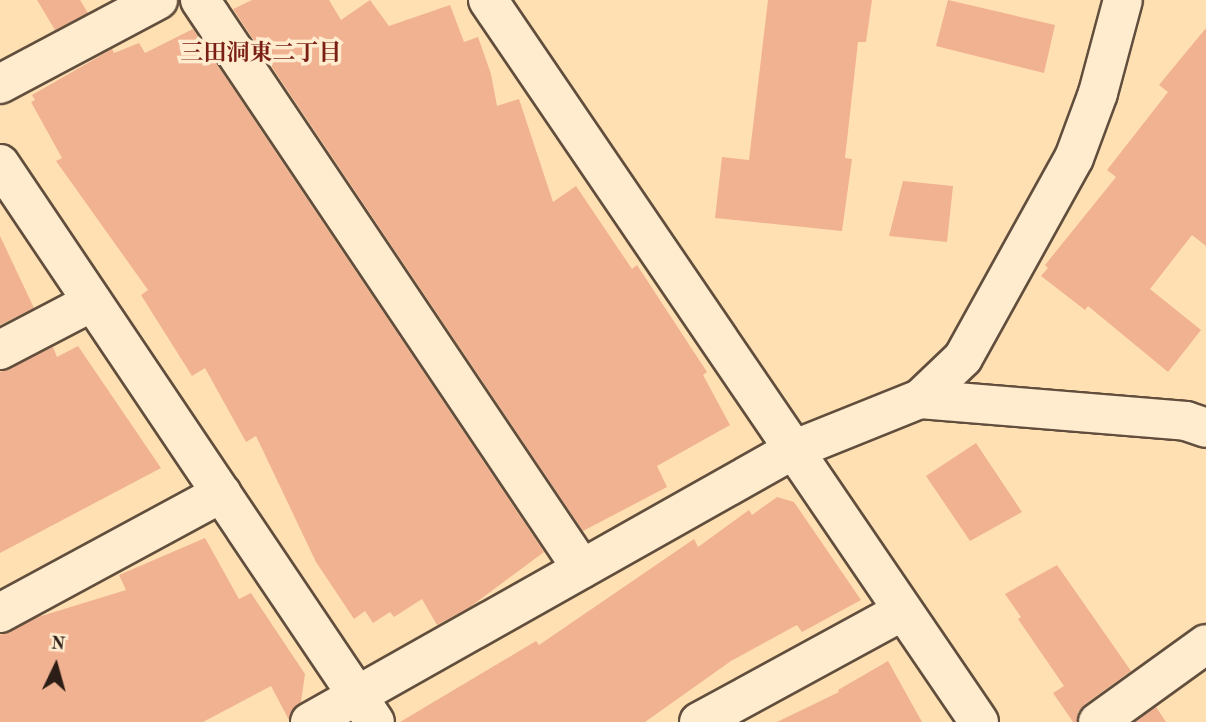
<!DOCTYPE html>
<html>
<head>
<meta charset="utf-8">
<style>
  body { margin:0 }
  #map { position:relative; width:1206px; height:722px; overflow:hidden; background:#ffe0b3; font-family:"Old Standard TT","Noto Serif JP",serif }
  div>[style] { position:absolute }
  .building>* { inset:0; background:#f1b291 }
  .roads { filter:drop-shadow(2px 0 #614e3d) drop-shadow(-2px 0 #614e3d) drop-shadow(0 2px #614e3d) drop-shadow(0 -2px #614e3d) }
  .minor>* { height:38px; margin:-19px; padding:0 19px; transform-origin:19px; border-radius:19px; background:#ffebce }
  span { translate:-50% -50%; white-space:nowrap; text-align:center; line-height:1.15; -webkit-text-stroke:7px #ffebce; paint-order:stroke }
  .neighbourhood-label { font-size:23px; color:#7a1f14; font-weight:700 }
  .north { position:absolute; left:21px; top:631px; width:70px; height:70px; -webkit-text-stroke:5px #ffebce; paint-order:stroke; rotate:5deg; font-size:19px; font-weight:700; line-height:28px; text-align:center; color:#2c1e16 }
  .north::after { content:''; display:block; margin:auto; width:24px; height:32px; background:#2c1e16; clip-path:polygon(50% 0,100% 100%,50% 72%,0 100%) }
</style>
</head>
<body>
<div id="map">
  <div class="building">
    <div style="clip-path:polygon(37px 0,80px 0,88px 13px,55px 30px)"></div>
    <div style="clip-path:polygon(252px 0,329px 0,341px 20px,370px 0,389px 26px,450px 5px,464px 42px,478px 37px,491px 74px,497px 106px,519px 99px,553px 202px,576px 186px,632px 269px,637px 265px,707px 372px,703px 375px,730px 425px,657px 466px,667px 487px,583px 531px,233px 9px)"></div>
    <div style="clip-path:polygon(768px 0,872px 0,866px 42px,858px 42px,845px 158px,852px 159px,842px 231px,715px 218px,722px 157px,749px 160px)"></div>
    <div style="clip-path:polygon(948px 0,1055px 25px,1044px 73px,936px 46px)"></div>
    <div style="clip-path:polygon(1206px 28px,1206px 246px,1192px 235px,1150px 289px,1201px 330px,1168px 372px,1088px 306px,1085px 310px,1041px 276px,1048px 268px,1045px 265px,1116px 177px,1107px 170px,1168px 92px,1159px 85px)"></div>
    <div style="clip-path:polygon(193px 29px,544px 552px,470px 607px,437px 625px,422px 599px,394px 617px,390px 612px,373px 623px,365px 611px,354px 619px,316px 562px,256px 436px,246px 442px,205px 368px,192px 376px,141px 295px,148px 290px,56px 161px,62px 158px,31px 102px,35px 100px,32px 95px,112px 49px,114px 53px,139px 43px,145px 53px)"></div>
    <div style="clip-path:polygon(903px 181px,953px 186px,947px 242px,889px 236px)"></div>
    <div style="clip-path:polygon(0 236px,34px 308px,0 325px)"></div>
    <div style="clip-path:polygon(78px 346px,161px 468px,0 553px,0 372px,53px 347px,57px 357px)"></div>
    <div style="clip-path:polygon(976px 443px,1022px 512px,970px 541px,926px 476px)"></div>
    <div style="clip-path:polygon(777px 497px,794px 502px,861px 600px,802px 632px,797px 625px,731px 661px,645px 722px,400px 722px,536px 641px,539px 645px,694px 539px,698px 547px,749px 510px,752px 515px)"></div>
    <div style="clip-path:polygon(205px 538px,239px 599px,251px 593px,305px 674px,301px 702px,292px 710px,289px 720px,271px 686px,203px 722px,0 722px,0 635px,38px 617px,126px 590px,119px 575px)"></div>
    <div style="clip-path:polygon(1057px 565px,1131px 671px,1085px 704px,1078px 712px,1077px 722px,1073px 722px,1053px 693px,1064px 686px,1018px 619px,1021px 617px,1005px 594px)"></div>
    <div style="clip-path:polygon(888px 661px,922px 722px,777px 722px,839px 692px,838px 690px)"></div>
    <div style="clip-path:polygon(1156px 707px,1166px 722px,1135px 722px)"></div>
  </div>
  <div class="roads">
    <div class="minor">
      <div style="left:200px;top:0;width:685px;rotate:56.12deg"></div>
      <div style="left:488px;top:0;width:873px;rotate:55.78deg"></div>
      <div style="left:0;top:84px;width:179px;rotate:-28deg"></div>
      <div style="left:0;top:164px;width:672px;rotate:56.1deg"></div>
      <div style="left:0;top:350px;width:104px;rotate:-27.6deg"></div>
      <div style="left:920px;top:399px;width:59px;rotate:-43.6deg"></div>
      <div style="left:963px;top:358px;width:229px;rotate:-61deg"></div>
      <div style="left:1074px;top:158px;width:69px;rotate:-69.7deg"></div>
      <div style="left:1098px;top:93px;width:96px;rotate:-75deg"></div>
      <div style="left:0;top:613px;width:252px;rotate:-28.4deg"></div>
      <div style="left:310px;top:722px;width:554px;rotate:-29.39deg"></div>
      <div style="left:793px;top:450px;width:137px;rotate:-21.9deg"></div>
      <div style="left:920px;top:399px;width:267px;rotate:4.7deg"></div>
      <div style="left:1186px;top:421px;width:21px;rotate:19deg"></div>
      <div style="left:699px;top:722px;width:232px;rotate:-28.6deg"></div>
      <div style="left:1098px;top:722px;width:133px;rotate:-35.8deg"></div>
    </div>
  </div>
  <div class="neighbourhood-label">
    <span style="left:261px;top:54px">三田洞東二丁目</span>
  </div>
  <div class="north">N</div>
</div>
</body>
</html>
